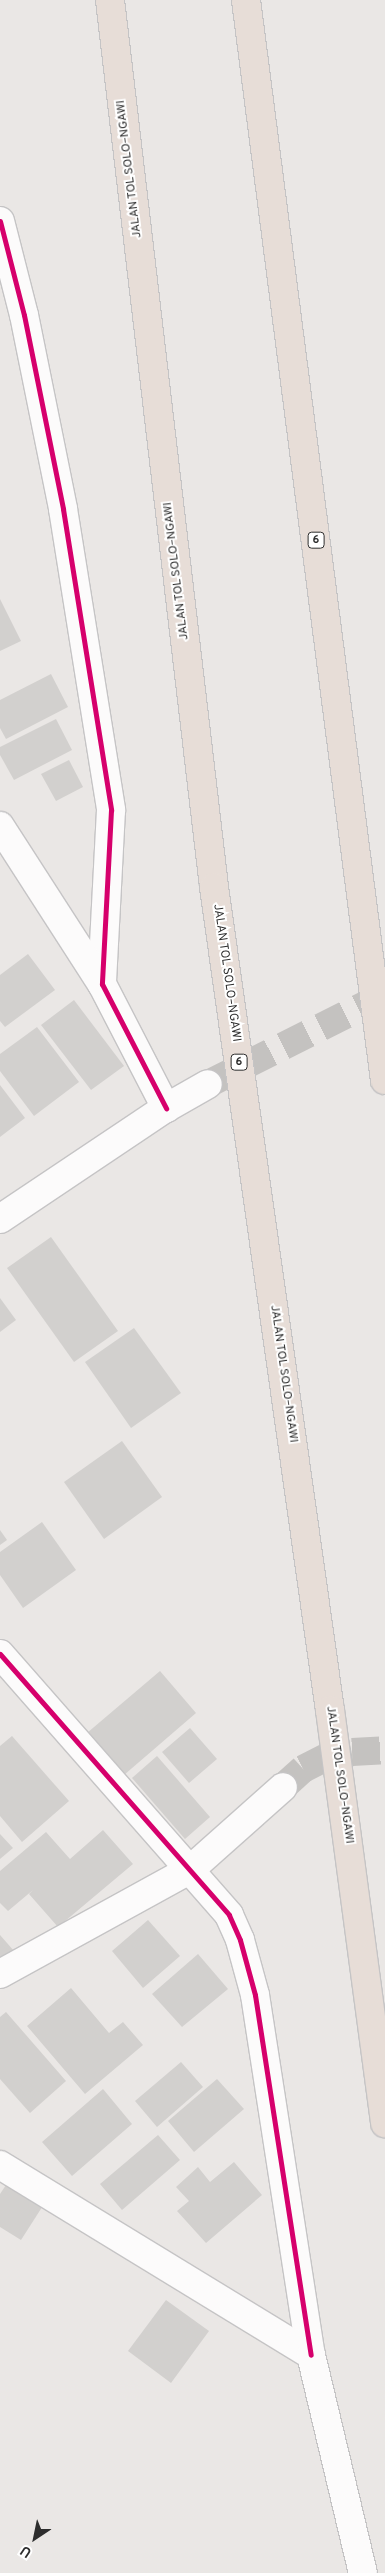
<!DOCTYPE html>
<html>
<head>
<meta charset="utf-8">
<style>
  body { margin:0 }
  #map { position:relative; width:385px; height:2573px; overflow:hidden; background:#eae7e5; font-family:Overpass,sans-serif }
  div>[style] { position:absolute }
  .building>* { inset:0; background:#d2d0ce }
  .minor-tunnel>* { height:28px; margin-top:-14px; transform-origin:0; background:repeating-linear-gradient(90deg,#c4c2c0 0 28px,transparent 0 42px) }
  .roads { filter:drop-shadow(1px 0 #c5c4c5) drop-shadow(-1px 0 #c5c4c5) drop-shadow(0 1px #c5c4c5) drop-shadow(0 -1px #c5c4c5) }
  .minor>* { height:28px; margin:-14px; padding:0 14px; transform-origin:14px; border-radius:14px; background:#fcfbfb }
  .highway>* { height:28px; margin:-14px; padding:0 14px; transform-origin:14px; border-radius:14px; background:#e7ddd7 }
  .cycleway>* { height:5px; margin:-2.5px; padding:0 2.5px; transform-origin:2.5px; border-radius:2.5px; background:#d6006c }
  span { translate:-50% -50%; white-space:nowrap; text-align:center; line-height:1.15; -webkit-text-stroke:4px #fff; paint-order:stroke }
  .shield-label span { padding:1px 4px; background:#fff; border:1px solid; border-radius:4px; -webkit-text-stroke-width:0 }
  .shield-label { font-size:11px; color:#2d2d2d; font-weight:700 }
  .street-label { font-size:12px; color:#2d2d2d }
  .north { position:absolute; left:10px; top:2513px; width:50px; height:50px; -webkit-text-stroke:4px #fff; paint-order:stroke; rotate:214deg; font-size:14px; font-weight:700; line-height:20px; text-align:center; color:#2d2d2d }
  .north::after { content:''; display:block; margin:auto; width:18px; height:22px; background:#2d2d2d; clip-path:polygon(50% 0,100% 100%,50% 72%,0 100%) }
</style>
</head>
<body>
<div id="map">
  <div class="building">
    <div style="clip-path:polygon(0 599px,21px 641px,0 651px)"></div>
    <div style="clip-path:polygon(51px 674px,68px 707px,6px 739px,0 728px,0 700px)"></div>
    <div style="clip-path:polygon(56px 719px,72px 750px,14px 780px,0 755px,0 747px)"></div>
    <div style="clip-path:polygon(69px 760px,83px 787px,56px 801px,41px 774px)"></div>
    <div style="clip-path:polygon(28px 954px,55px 990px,5px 1027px,0 1021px,0 975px)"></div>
    <div style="clip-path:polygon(74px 1000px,124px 1066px,91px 1090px,41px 1025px)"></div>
    <div style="clip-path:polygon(37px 1027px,79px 1082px,34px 1116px,0 1071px,0 1054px)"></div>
    <div style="clip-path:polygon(0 1085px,25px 1118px,0 1137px)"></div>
    <div style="clip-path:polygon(51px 1237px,118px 1331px,74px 1362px,7px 1268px)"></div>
    <div style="clip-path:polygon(0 1298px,16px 1320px,0 1332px)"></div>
    <div style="clip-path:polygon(134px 1328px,181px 1393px,131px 1428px,85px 1362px)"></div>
    <div style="clip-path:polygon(122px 1441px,162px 1497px,104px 1539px,64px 1482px)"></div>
    <div style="clip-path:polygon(42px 1522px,76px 1570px,23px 1608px,0 1575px,0 1552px)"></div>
    <div style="clip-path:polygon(0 1530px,7px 1540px,0 1545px)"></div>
    <div style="clip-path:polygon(160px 1671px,196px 1713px,124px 1775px,87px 1733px)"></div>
    <div style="clip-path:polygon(190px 1728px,217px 1759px,189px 1783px,162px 1752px)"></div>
    <div style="clip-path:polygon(12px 1736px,69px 1801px,22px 1842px,0 1816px,0 1746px)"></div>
    <div style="clip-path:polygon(157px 1756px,210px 1817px,185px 1839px,132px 1778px)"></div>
    <div style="clip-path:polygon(103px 1830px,133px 1864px,58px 1927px,29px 1894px,33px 1890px,8px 1911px,0 1903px,0 1871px,46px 1832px,70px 1859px)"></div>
    <div style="clip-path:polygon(0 1834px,13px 1848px,0 1859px)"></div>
    <div style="clip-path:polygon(148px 1920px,180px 1956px,143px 1988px,112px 1951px)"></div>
    <div style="clip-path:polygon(0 1935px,14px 1951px,0 1963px)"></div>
    <div style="clip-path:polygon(198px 1954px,228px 1989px,182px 2027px,152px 1994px)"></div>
    <div style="clip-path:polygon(71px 1988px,109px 2033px,123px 2022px,143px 2045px,85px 2094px,27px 2026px)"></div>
    <div style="clip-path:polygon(6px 2012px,66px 2081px,30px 2113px,0 2079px,0 2017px)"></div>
    <div style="clip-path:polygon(181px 2062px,203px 2087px,157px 2127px,135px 2101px)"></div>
    <div style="clip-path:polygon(217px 2079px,244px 2109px,194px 2152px,168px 2121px)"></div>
    <div style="clip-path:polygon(103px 2089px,132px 2124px,72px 2176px,42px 2142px)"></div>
    <div style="clip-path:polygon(158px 2135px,180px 2160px,122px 2210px,100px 2184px)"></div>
    <div style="clip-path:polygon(234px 2162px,262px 2195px,206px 2243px,177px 2211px,189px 2201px,176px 2187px,198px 2167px,210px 2182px)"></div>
    <div style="clip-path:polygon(10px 2179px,46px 2201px,21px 2240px,0 2227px,0 2194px)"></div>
    <div style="clip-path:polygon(166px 2300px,209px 2331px,171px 2383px,128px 2351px)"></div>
  </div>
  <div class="minor-tunnel">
    <div style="left:208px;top:1084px;width:198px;rotate:-26.7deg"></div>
    <div style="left:283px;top:1787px;width:27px;rotate:-42deg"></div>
    <div style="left:303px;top:1769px;width:27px;rotate:-27deg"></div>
    <div style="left:327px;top:1757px;width:25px;rotate:-11deg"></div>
    <div style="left:352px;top:1752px;width:33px;rotate:-3deg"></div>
  </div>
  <div class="roads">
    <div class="minor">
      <div style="left:0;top:221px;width:97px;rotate:75.7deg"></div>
      <div style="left:24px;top:315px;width:198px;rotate:78.6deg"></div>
      <div style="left:63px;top:509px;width:305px;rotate:80.9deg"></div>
      <div style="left:111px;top:810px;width:174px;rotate:93deg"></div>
      <div style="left:102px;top:984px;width:140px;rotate:62.7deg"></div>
      <div style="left:0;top:826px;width:188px;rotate:57.2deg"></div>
      <div style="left:0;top:1219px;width:200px;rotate:-33.8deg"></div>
      <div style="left:166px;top:1108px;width:48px;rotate:-29.7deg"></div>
      <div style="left:0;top:1654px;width:347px;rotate:48.7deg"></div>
      <div style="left:229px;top:1915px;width:27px;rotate:66deg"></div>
      <div style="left:240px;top:1940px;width:57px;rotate:74.7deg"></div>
      <div style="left:255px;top:1995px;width:364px;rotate:81.2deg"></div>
      <div style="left:0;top:1974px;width:218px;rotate:-28.8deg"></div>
      <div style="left:191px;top:1869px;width:123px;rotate:-41.7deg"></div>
      <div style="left:0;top:2165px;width:364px;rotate:31.4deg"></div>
      <div style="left:311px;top:2355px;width:224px;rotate:76.6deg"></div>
    </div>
    <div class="highway">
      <div style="left:110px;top:0;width:893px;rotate:83.31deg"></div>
      <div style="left:214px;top:887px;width:831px;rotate:81.98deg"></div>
      <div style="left:330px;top:1710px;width:417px;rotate:82.4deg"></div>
      <div style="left:246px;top:0;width:1089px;rotate:82.67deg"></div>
    </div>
  </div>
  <div class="cycleway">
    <div style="left:0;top:221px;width:97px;rotate:75.7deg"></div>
    <div style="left:24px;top:315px;width:198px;rotate:78.6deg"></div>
    <div style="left:63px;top:509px;width:305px;rotate:80.9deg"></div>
    <div style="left:111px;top:810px;width:174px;rotate:93deg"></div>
    <div style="left:102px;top:984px;width:140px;rotate:62.7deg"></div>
    <div style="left:0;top:1654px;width:347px;rotate:48.7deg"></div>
    <div style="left:229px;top:1915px;width:27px;rotate:66deg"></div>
    <div style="left:240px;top:1940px;width:57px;rotate:74.7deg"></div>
    <div style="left:255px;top:1995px;width:364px;rotate:81.2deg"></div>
  </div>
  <div class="shield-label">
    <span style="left:316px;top:540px">6</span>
    <span style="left:239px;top:1062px">6</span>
  </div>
  <div class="street-label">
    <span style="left:130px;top:169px;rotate:-97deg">JALAN TOL SOLO–NGAWI</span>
    <span style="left:177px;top:571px;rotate:-97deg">JALAN TOL SOLO–NGAWI</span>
    <span style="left:226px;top:973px;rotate:82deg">JALAN TOL SOLO–NGAWI</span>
    <span style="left:283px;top:1374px;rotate:82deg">JALAN TOL SOLO–NGAWI</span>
    <span style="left:339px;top:1775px;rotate:82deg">JALAN TOL SOLO–NGAWI</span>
  </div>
  <div class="north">U</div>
</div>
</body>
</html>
